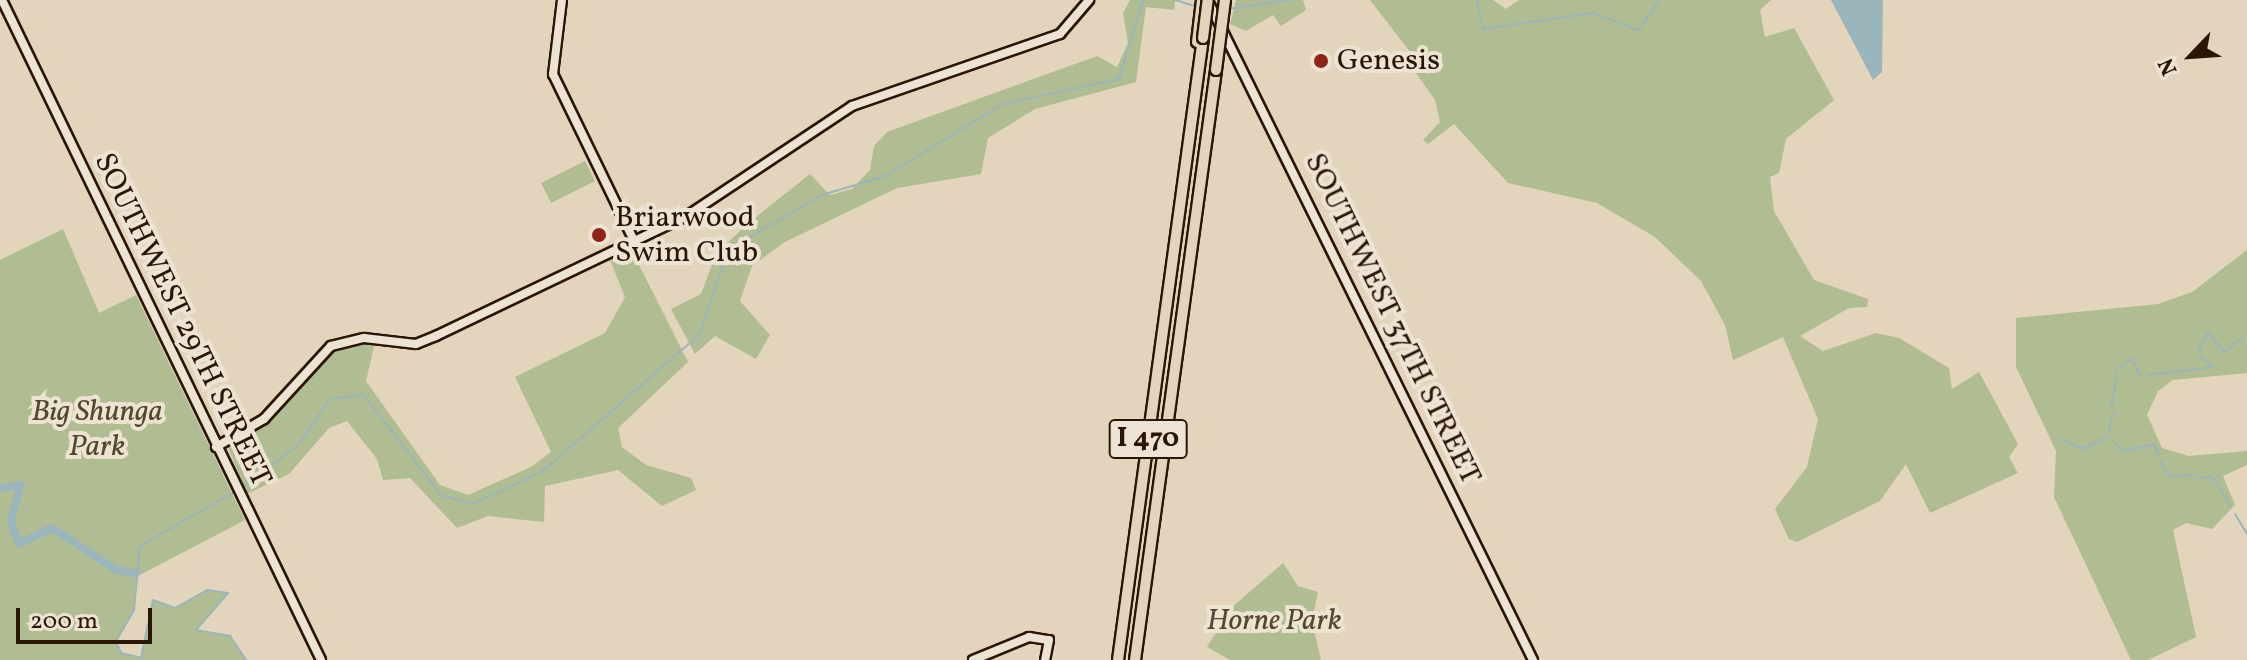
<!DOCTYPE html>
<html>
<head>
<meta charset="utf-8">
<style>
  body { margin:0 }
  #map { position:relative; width:2247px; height:660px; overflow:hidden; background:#e3d4bc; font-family:Vollkorn,serif }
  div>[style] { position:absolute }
  .green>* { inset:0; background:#b0bd93 }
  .water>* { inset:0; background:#9ab5bc }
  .stream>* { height:2px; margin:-1px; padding:0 1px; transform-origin:1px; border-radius:1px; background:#9ab5bc }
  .river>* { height:8px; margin:-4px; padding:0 4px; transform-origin:4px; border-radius:4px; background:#9ab5bc }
  .roads { filter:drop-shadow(2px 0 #2b1505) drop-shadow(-2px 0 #2b1505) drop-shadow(0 2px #2b1505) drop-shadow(0 -2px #2b1505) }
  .secondary>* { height:8px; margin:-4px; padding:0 4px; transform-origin:4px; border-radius:4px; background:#ede3d3 }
  .highway>* { height:10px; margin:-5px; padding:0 5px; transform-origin:5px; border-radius:5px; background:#e3d4bc }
  .bridges { filter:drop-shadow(2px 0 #2b1505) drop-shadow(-2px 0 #2b1505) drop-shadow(0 2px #2b1505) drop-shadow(0 -2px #2b1505) }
  .highway-bridge>* { height:10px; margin:-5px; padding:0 5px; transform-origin:5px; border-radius:5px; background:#e3d4bc }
  .dots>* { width:22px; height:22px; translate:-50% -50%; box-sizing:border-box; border:4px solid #ede3d3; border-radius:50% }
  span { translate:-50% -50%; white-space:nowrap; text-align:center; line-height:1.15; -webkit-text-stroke:8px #ede3d3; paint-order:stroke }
  .shield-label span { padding:2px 6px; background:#ede3d3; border:2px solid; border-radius:6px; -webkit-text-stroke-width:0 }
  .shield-label { font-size:28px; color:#2b1505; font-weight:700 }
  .poi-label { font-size:30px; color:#2b1505 }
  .left { translate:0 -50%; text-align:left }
  .street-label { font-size:30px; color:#2b1505 }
  .park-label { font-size:30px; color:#534730; font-style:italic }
  .north { position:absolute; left:2151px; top:16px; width:80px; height:80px; -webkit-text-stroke:6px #ede3d3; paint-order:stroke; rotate:245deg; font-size:22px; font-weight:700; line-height:32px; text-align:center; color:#2b1505 }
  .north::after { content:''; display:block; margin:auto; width:28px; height:36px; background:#2b1505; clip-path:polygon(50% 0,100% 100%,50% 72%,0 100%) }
  .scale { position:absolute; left:16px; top:608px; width:136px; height:36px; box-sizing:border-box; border:4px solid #2b1505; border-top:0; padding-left:10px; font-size:24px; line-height:28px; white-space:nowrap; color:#2b1505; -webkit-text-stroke:6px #ede3d3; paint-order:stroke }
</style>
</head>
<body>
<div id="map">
  <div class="green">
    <div style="clip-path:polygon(1130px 0,1175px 0,1174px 10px,1146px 7px,1136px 82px,1035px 109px,988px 138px,981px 174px,897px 188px,785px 242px,752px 266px,740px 301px,770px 335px,756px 359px,715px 336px,695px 354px,671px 309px,701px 294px,716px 254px,746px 225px,810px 174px,830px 195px,852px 189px,870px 170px,874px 146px,887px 132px,1097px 56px,1117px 67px,1128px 43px,1123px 13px)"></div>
    <div style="clip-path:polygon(1236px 0,1303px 0,1306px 10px,1281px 26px,1273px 15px,1246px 31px,1230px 24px)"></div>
    <div style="clip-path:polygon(1370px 0,1493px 0,1506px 9px,1519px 0,1771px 0,1760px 10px,1765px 37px,1794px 28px,1834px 100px,1786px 139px,1779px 173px,1770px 177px,1774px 211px,1814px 280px,1868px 299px,1867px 307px,1849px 308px,1800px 336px,1823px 351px,1876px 333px,1899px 338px,1949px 368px,1952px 389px,1979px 372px,2018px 444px,2009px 457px,2018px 473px,1930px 513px,1906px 464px,1880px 501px,1797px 542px,1789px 539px,1775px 509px,1807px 467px,1818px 419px,1783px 337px,1733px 360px,1725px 325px,1701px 281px,1655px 237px,1597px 203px,1508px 183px,1454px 124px,1428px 144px,1423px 140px,1440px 122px,1435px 100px,1411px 66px,1414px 57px)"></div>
    <div style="clip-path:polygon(585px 161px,595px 181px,551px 203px,541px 183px)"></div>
    <div style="clip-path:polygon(63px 229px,99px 313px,136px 295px,245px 520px,136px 577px,134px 610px,116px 641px,121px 653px,141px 657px,153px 600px,175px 608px,207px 590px,228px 593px,196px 630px,230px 636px,246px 660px,0 660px,0 260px)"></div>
    <div style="clip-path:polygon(2247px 250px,2247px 373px,2173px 380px,2158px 391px,2147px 415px,2162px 448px,2189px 456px,2247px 451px,2247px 465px,2223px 476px,2235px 505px,2212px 529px,2186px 523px,2173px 530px,2196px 637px,2148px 660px,2131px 660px,2054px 497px,2056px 451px,2016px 367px,2016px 318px,2158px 304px,2192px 292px)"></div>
    <div style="clip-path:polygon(632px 251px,688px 362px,618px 428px,622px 447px,646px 465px,691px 478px,696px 490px,662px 506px,618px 470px,545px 486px,544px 522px,488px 516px,457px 528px,410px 478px,383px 480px,377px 459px,347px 421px,329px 428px,289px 474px,247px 494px,227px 445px,264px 423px,329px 353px,360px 342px,375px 342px,366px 381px,440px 485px,468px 495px,531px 467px,551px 452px,515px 377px,605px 333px,625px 297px,610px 260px)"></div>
    <div style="clip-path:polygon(1283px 563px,1298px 586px,1318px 592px,1312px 621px,1321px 660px,1230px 660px,1207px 647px,1231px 608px)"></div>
  </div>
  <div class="water">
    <div style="clip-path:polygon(1831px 0,1883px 0,1882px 72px,1873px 80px)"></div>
  </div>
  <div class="stream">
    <div style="left:1175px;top:0;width:24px;rotate:17deg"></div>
    <div style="left:1477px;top:0;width:30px;rotate:78deg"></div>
    <div style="left:1483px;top:29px;width:111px;rotate:-8.3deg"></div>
    <div style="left:1593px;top:13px;width:48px;rotate:20.7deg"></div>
    <div style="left:1638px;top:30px;width:37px;rotate:-54deg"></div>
    <div style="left:1228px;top:9px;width:62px;rotate:-8.4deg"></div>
    <div style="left:2199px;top:351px;width:21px;rotate:-65deg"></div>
    <div style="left:2208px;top:332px;width:26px;rotate:51deg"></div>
    <div style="left:2224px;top:352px;width:23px;rotate:-38deg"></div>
    <div style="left:2117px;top:369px;width:18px;rotate:-34deg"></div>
    <div style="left:2132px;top:359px;width:20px;rotate:63deg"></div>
    <div style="left:2148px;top:375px;width:66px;rotate:-6.9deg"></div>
    <div style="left:2214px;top:367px;width:18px;rotate:-142deg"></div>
    <div style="left:2111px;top:408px;width:35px;rotate:-80deg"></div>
    <div style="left:2109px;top:431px;width:18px;rotate:-77deg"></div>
    <div style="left:2062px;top:439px;width:23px;rotate:25deg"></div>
    <div style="left:2083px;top:449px;width:28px;rotate:-27deg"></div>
    <div style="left:2115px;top:443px;width:12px;rotate:42deg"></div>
    <div style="left:2124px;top:451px;width:31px;rotate:-13deg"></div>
    <div style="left:2154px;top:444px;width:13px;rotate:67deg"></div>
    <div style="left:2160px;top:461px;width:17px;rotate:59deg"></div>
    <div style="left:2169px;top:476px;width:26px;rotate:-2deg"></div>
    <div style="left:2200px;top:478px;width:12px;rotate:-9deg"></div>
    <div style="left:2212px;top:476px;width:36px;rotate:58deg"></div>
    <div style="left:242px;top:488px;width:72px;rotate:-37.7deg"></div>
    <div style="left:299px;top:444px;width:55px;rotate:-55.4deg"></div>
    <div style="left:330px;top:399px;width:34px;rotate:-7deg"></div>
    <div style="left:364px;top:395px;width:126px;rotate:52.4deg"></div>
    <div style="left:441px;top:495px;width:33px;rotate:16deg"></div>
    <div style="left:473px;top:504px;width:77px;rotate:-25.2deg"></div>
    <div style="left:543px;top:471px;width:207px;rotate:-41.1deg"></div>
    <div style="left:699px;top:335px;width:91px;rotate:-70.8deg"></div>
    <div style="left:729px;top:249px;width:108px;rotate:-30.1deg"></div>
    <div style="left:822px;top:195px;width:66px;rotate:-16.8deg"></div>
    <div style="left:885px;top:176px;width:138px;rotate:-31.4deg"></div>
    <div style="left:1003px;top:104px;width:119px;rotate:-12.2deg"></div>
    <div style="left:1119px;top:79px;width:83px;rotate:-73.1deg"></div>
    <div style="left:236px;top:491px;width:111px;rotate:150.2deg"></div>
    <div style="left:140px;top:546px;width:64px;rotate:95.4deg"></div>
    <div style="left:134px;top:610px;width:36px;rotate:120deg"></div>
    <div style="left:116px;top:641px;width:13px;rotate:67deg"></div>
    <div style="left:121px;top:653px;width:21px;rotate:14deg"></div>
    <div style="left:141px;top:658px;width:59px;rotate:-78.3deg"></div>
    <div style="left:153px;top:600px;width:23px;rotate:20deg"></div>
    <div style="left:175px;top:608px;width:37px;rotate:-29deg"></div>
    <div style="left:207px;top:590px;width:21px;rotate:8deg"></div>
    <div style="left:228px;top:593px;width:49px;rotate:130.9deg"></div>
    <div style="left:196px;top:630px;width:35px;rotate:10deg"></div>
    <div style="left:230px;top:636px;width:29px;rotate:56deg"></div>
    <div style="left:2235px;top:514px;width:23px;rotate:59deg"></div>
  </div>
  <div class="river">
    <div style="left:0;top:488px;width:21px;rotate:-8deg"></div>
    <div style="left:21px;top:485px;width:37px;rotate:106deg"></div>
    <div style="left:11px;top:521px;width:24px;rotate:71deg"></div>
    <div style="left:19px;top:544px;width:37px;rotate:-26deg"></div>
    <div style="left:52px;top:528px;width:77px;rotate:33.3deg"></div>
    <div style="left:116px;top:570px;width:20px;rotate:9deg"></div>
  </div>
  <div class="roads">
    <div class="secondary">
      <div style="left:2px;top:0;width:733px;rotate:64.2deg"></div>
      <div style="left:562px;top:0;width:75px;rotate:96.9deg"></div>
      <div style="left:553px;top:74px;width:188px;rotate:64.1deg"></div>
      <div style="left:1208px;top:1px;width:735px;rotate:63.75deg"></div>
      <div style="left:216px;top:447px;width:56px;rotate:-30.3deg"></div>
      <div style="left:264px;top:419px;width:99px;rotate:-47.5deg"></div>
      <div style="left:331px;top:346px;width:34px;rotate:-14deg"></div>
      <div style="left:364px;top:338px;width:52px;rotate:6.6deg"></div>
      <div style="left:416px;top:344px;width:22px;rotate:-22deg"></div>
      <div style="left:436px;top:336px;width:280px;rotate:-25.6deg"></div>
      <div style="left:688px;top:215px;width:197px;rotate:-33.6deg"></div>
      <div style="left:852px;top:106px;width:220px;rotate:-19.1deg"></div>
      <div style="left:1060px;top:34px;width:45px;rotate:-49.5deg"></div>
      <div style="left:973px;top:660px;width:61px;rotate:-22.3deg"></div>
      <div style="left:1029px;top:637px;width:20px;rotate:9deg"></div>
      <div style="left:1049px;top:640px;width:20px;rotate:101deg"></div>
    </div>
    <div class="highway">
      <div style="left:1197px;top:42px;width:42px;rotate:-83.2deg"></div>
      <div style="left:1118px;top:660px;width:628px;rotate:-82.22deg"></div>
      <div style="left:1135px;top:660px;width:596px;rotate:-82.18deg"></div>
    </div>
  </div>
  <div class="bridges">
    <div class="highway-bridge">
      <div style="left:1203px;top:38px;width:38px;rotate:-83deg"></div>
      <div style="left:1216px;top:70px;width:71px;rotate:-82.7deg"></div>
    </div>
  </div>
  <div class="dots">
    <div style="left:1321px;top:61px;background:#8f2418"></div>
    <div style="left:599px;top:235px;background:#8f2418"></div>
  </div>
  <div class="shield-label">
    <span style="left:1148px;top:439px">I 470</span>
  </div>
  <div class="poi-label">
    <span class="left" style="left:1337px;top:61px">Genesis</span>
    <span class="left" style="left:615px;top:235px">Briarwood<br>Swim Club</span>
  </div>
  <div class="street-label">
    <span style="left:1392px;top:319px;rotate:64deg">SOUTHWEST 37TH STREET</span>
    <span style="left:182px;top:320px;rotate:64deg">SOUTHWEST 29TH STREET</span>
  </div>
  <div class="park-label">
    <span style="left:97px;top:429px">Big Shunga<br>Park</span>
    <span style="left:1274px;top:621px">Horne Park</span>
  </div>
  <div class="north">N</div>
  <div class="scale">200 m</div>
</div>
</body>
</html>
